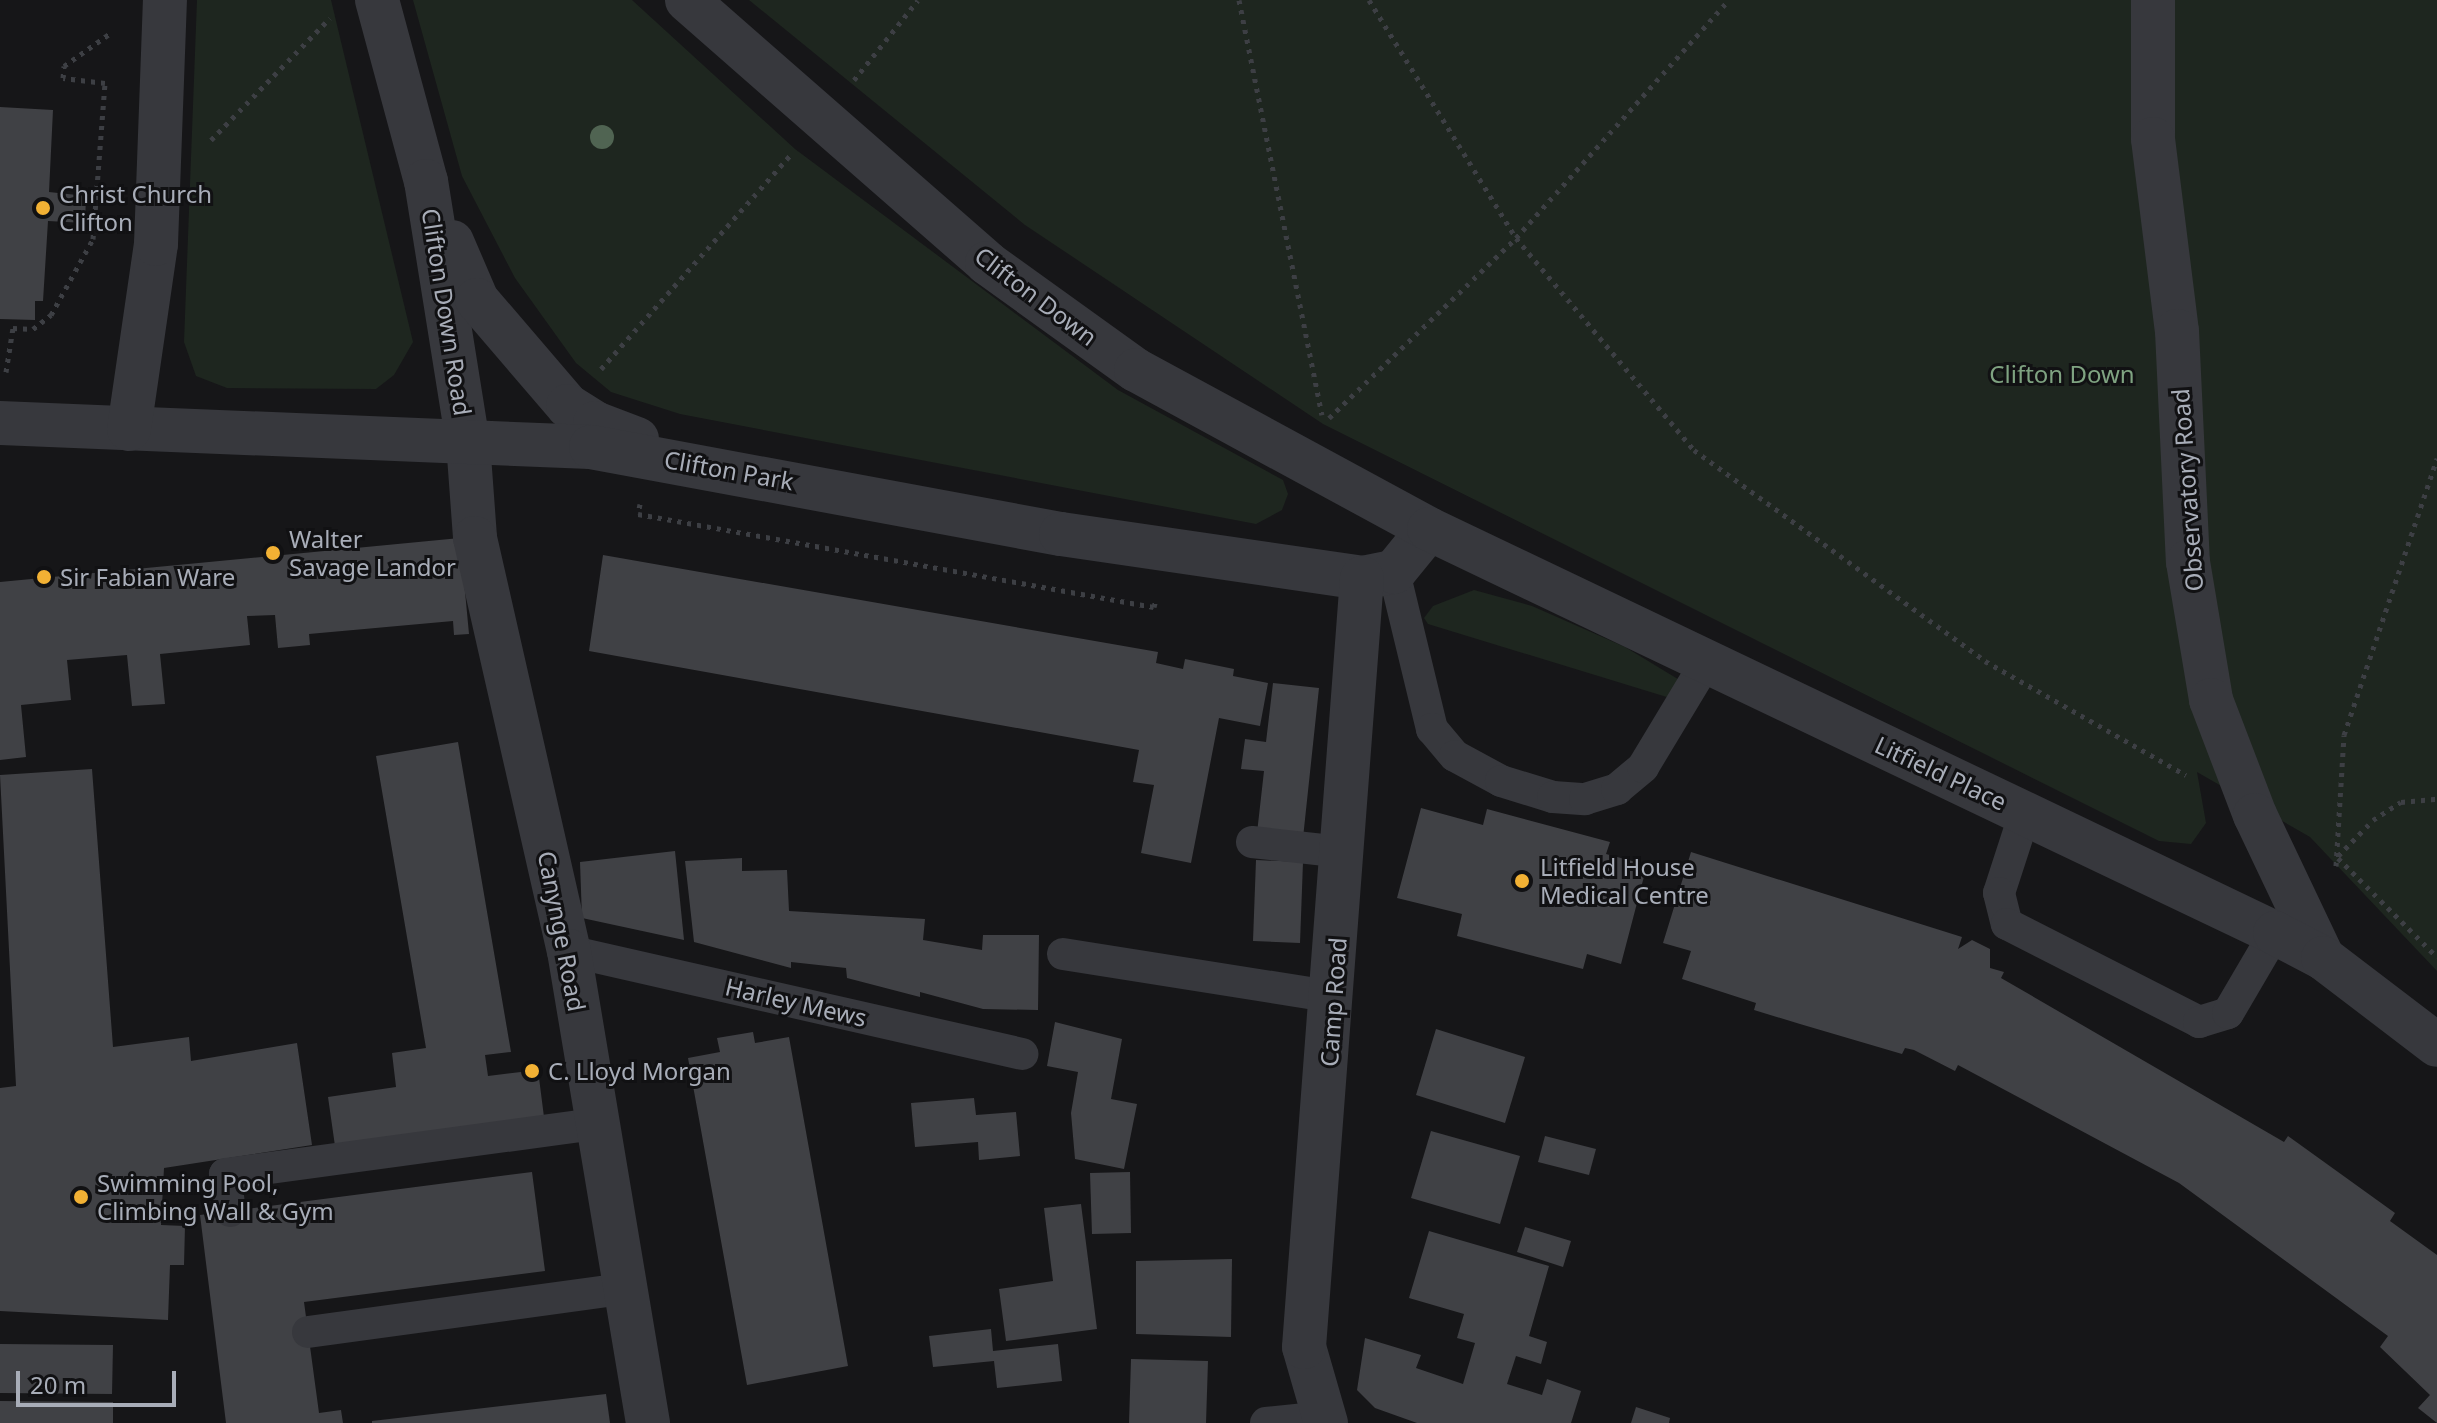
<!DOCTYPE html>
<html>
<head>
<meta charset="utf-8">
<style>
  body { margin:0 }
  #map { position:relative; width:2437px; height:1423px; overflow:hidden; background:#161618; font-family:"Noto Sans",sans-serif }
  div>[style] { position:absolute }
  .green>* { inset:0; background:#1e261f }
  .building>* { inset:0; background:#404145 }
  .path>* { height:5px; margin-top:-2.5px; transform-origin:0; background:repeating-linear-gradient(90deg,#3d3f44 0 4px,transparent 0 10px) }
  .service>* { height:32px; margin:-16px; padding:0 16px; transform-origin:16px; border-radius:16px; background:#37383d }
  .minor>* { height:44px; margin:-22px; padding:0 22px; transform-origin:22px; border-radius:22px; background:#37383d }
  .tertiary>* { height:44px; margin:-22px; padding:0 22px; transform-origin:22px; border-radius:22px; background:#37383d }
  .trees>* { width:24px; height:24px; margin:-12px; border-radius:50%; background:#506452 }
  .dots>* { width:22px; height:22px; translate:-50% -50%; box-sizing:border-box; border:4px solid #111113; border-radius:50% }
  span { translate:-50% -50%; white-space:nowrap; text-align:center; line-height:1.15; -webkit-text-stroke:6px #111113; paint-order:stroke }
  .poi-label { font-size:24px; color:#a8adb8 }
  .left { translate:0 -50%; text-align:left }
  .street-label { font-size:24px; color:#a8adb8 }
  .park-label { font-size:24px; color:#7fa381 }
  .scale { position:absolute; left:16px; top:1371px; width:160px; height:36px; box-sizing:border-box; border:4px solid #a8adb8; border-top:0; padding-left:10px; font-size:24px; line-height:28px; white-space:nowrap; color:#a8adb8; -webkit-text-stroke:6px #111113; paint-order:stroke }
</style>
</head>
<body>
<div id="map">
  <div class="green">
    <div style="clip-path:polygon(197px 0,331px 0,413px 342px,394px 375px,376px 389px,227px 388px,196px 376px,184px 342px)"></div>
    <div style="clip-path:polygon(413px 0,632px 0,795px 149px,1118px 390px,1283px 480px,1288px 494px,1282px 510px,1256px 524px,680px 414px,611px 392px,576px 363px,515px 278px,462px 176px)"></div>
    <div style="clip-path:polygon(749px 0,2437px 0,2437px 971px,2310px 837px,2197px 772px,2206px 823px,2191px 844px,2159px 841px,1323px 424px,1025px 225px)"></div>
    <div style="clip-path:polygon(1474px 590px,1532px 606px,1625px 647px,1691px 687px,1670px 698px,1428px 624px,1424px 618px,1433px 606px)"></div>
  </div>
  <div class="building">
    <div style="clip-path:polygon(0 107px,53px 110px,49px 192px,86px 196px,85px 223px,48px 221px,43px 301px,35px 301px,35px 320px,0 319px)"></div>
    <div style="clip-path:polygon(460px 538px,469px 634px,454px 635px,453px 621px,309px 634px,310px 645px,278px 648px,275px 615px,247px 616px,250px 645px,160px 654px,165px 704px,132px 706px,127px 655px,67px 660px,71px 700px,21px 705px,26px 757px,0 760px,0 582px)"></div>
    <div style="clip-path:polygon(603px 555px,1158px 652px,1156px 663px,1183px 669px,1185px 659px,1234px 669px,1233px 676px,1268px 683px,1260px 726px,1219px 718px,1191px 863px,1141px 853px,1154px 785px,1133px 782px,1139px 750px,589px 651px)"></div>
    <div style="clip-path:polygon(1273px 683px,1319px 688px,1303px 838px,1257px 833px,1264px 771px,1241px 769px,1245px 739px,1266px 742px)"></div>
    <div style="clip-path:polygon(458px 742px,511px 1052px,485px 1055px,488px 1076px,538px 1070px,544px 1117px,335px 1146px,328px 1097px,396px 1087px,392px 1053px,426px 1048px,376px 756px)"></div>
    <div style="clip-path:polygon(92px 769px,113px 1047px,189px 1037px,191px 1061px,297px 1043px,312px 1145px,164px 1168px,161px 1225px,185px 1226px,184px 1265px,170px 1265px,168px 1320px,0 1311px,0 1088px,16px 1086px,0 775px)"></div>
    <div style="clip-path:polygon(1421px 808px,1483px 825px,1487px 809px,1610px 842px,1606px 854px,1647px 865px,1621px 964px,1587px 954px,1583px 969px,1457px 936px,1462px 914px,1397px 898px)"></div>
    <div style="clip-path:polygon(675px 851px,684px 940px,582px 918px,580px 862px)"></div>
    <div style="clip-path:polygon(1691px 852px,1962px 937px,1958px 949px,1972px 940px,1990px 949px,1990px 968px,2004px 972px,2001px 978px,2284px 1142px,2288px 1136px,2395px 1213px,2390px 1221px,2437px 1255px,2437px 1423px,2418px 1408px,2430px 1395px,2380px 1347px,2388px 1336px,2179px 1183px,1958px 1065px,1955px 1071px,1914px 1050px,1905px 1048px,1902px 1054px,1800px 1024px,1754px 1010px,1756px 1003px,1682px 979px,1691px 951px,1663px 943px)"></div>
    <div style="clip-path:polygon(742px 858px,742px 871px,787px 870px,789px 911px,925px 919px,923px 940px,982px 950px,983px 935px,1039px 935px,1038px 1010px,983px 1009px,920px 992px,920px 997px,847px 978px,846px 968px,791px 962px,791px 968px,694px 942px,685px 861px)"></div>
    <div style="clip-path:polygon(1256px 860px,1303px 862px,1300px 943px,1253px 941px)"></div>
    <div style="clip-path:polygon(1055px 1022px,1122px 1039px,1111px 1099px,1137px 1104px,1124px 1169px,1075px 1159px,1071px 1113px,1078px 1072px,1047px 1066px)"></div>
    <div style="clip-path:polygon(1436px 1029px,1525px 1057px,1505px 1123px,1416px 1095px)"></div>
    <div style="clip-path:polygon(753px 1032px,755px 1043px,789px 1037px,848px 1366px,747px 1385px,688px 1058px,720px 1052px,717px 1038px)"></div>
    <div style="clip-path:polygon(974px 1098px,976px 1115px,1016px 1112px,1020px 1156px,979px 1160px,978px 1142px,915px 1147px,911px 1103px)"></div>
    <div style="clip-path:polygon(1431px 1131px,1520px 1156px,1500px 1224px,1411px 1198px)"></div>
    <div style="clip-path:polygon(1545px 1136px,1596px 1149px,1589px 1175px,1538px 1162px)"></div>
    <div style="clip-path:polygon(532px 1172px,545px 1271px,304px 1302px,319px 1413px,341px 1410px,343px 1423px,226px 1423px,200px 1215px)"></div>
    <div style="clip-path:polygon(1130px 1172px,1131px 1233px,1092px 1234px,1090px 1173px)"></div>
    <div style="clip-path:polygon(1081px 1204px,1097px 1329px,1006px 1341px,999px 1289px,1053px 1281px,1044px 1208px)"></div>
    <div style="clip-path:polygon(1525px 1227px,1571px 1241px,1563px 1267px,1517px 1252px)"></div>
    <div style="clip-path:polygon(1429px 1231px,1549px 1266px,1529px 1336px,1547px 1342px,1541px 1364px,1516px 1356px,1507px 1384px,1542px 1395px,1547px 1379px,1581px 1391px,1571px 1423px,1417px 1423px,1375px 1408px,1357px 1390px,1365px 1338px,1421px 1355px,1416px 1368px,1463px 1384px,1475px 1343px,1457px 1338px,1464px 1314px,1409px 1298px)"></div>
    <div style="clip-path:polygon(1232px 1259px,1231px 1337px,1136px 1334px,1136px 1261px)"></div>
    <div style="clip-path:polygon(991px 1329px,993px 1351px,1058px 1344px,1062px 1381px,997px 1388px,994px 1361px,933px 1367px,929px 1336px)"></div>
    <div style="clip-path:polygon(0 1344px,113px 1345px,112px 1394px,0 1393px)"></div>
    <div style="clip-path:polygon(1131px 1359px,1208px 1361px,1206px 1423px,1129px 1423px)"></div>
    <div style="clip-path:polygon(606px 1394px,610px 1423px,372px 1423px,372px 1421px)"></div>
    <div style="clip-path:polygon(0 1401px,113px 1402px,113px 1423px,0 1423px)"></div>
    <div style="clip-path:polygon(1636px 1407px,1670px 1418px,1669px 1423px,1631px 1423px)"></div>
  </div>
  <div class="path">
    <div style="left:1239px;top:0;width:423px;rotate:78.7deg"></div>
    <div style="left:1369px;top:0;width:280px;rotate:58.3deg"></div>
    <div style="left:1516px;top:238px;width:277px;rotate:50deg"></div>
    <div style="left:1694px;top:450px;width:359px;rotate:35.9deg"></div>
    <div style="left:1985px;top:661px;width:231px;rotate:29.6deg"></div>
    <div style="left:854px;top:80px;width:102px;rotate:-51.3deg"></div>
    <div style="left:211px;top:140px;width:170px;rotate:-45.7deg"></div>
    <div style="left:601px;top:369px;width:286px;rotate:-48.5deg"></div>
    <div style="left:6px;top:372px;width:45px;rotate:-81deg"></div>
    <div style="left:13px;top:328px;width:20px;rotate:3deg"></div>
    <div style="left:33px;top:329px;width:23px;rotate:-38deg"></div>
    <div style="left:51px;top:315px;width:87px;rotate:-61.1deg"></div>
    <div style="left:93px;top:239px;width:156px;rotate:-85.6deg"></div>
    <div style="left:105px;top:83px;width:42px;rotate:-173.2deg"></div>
    <div style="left:63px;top:78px;width:12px;rotate:-85deg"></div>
    <div style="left:64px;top:66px;width:59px;rotate:-35.3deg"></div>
    <div style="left:1329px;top:418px;width:260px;rotate:-43.9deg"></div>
    <div style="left:1516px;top:238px;width:319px;rotate:-48.2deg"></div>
    <div style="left:640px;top:504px;width:10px;rotate:101deg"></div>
    <div style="left:638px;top:514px;width:524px;rotate:10.22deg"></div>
    <div style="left:1154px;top:607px;width:8px;rotate:-76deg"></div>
    <div style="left:2338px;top:856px;width:50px;rotate:-45.8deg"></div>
    <div style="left:2373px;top:820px;width:33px;rotate:-33deg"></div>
    <div style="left:2401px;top:802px;width:36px;rotate:-5deg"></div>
    <div style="left:2338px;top:858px;width:140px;rotate:45deg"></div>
    <div style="left:2336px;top:866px;width:131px;rotate:-86.5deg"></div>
    <div style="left:2344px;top:735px;width:292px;rotate:-71.4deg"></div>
  </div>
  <div class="service">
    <div style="left:1394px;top:572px;width:162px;rotate:76.4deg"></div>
    <div style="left:1432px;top:729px;width:35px;rotate:50deg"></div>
    <div style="left:1455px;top:756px;width:52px;rotate:28.5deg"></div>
    <div style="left:1501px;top:781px;width:54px;rotate:17.1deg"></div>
    <div style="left:1553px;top:797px;width:32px;rotate:4deg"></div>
    <div style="left:1585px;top:799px;width:34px;rotate:-17deg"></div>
    <div style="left:1617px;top:789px;width:34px;rotate:-40deg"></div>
    <div style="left:1643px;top:767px;width:124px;rotate:-58.9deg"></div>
    <div style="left:2025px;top:813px;width:84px;rotate:108deg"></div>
    <div style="left:1999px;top:893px;width:32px;rotate:76deg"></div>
    <div style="left:2007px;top:924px;width:216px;rotate:27deg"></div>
    <div style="left:2199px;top:1022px;width:30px;rotate:-17deg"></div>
    <div style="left:2228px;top:1013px;width:93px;rotate:-59.6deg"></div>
    <div style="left:1252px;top:842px;width:92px;rotate:6.3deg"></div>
    <div style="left:569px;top:951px;width:465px;rotate:12.8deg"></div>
    <div style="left:1063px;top:954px;width:274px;rotate:9deg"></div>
    <div style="left:230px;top:1211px;width:37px;rotate:-98deg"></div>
    <div style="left:225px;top:1174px;width:372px;rotate:-7.7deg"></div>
    <div style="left:308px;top:1332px;width:317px;rotate:-7.8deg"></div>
    <div style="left:1266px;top:1423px;width:57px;rotate:-6deg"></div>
  </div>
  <div class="minor">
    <div style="left:377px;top:0;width:188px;rotate:74.9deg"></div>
    <div style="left:426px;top:181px;width:264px;rotate:80.9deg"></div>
    <div style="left:468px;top:442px;width:96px;rotate:85.8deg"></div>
    <div style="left:475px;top:538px;width:424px;rotate:77.2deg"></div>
    <div style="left:569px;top:951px;width:479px;rotate:80.5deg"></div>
    <div style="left:2153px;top:0;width:139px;rotate:90deg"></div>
    <div style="left:2153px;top:139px;width:193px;rotate:82.9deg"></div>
    <div style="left:2177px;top:331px;width:231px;rotate:87.3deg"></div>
    <div style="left:2188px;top:562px;width:140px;rotate:80.5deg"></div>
    <div style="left:2211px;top:700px;width:123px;rotate:69.1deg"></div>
    <div style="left:2255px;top:815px;width:158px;rotate:64.6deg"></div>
    <div style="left:452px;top:242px;width:63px;rotate:66.7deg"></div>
    <div style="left:477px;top:300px;width:140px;rotate:49.4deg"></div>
    <div style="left:568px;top:406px;width:32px;rotate:32deg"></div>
    <div style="left:595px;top:423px;width:45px;rotate:20.9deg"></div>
    <div style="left:0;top:423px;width:591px;rotate:2.33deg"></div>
    <div style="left:591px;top:447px;width:478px;rotate:10.5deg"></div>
    <div style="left:1061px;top:534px;width:304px;rotate:8.3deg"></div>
    <div style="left:1362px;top:578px;width:33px;rotate:-11deg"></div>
    <div style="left:1394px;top:572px;width:55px;rotate:-50.9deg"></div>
    <div style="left:129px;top:429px;width:187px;rotate:-81.7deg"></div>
    <div style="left:156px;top:244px;width:244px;rotate:-87.9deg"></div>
    <div style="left:1326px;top:1423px;width:79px;rotate:-106.1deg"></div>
    <div style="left:1304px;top:1347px;width:771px;rotate:-85.69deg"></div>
  </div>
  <div class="tertiary">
    <div style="left:687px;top:0;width:399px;rotate:41.2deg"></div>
    <div style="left:987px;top:263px;width:183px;rotate:35.7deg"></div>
    <div style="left:1136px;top:370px;width:333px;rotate:28.5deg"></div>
    <div style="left:1429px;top:529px;width:938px;rotate:25.53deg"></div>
    <div style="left:2275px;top:933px;width:54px;rotate:27.5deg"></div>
    <div style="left:2323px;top:958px;width:143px;rotate:37.3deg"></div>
  </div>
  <div class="trees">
    <div style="left:602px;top:137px"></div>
  </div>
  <div class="dots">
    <div style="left:43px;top:208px;background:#f2b134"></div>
    <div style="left:273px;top:553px;background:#f2b134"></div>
    <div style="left:44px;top:577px;background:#f2b134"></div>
    <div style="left:1522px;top:881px;background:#f2b134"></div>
    <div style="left:532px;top:1071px;background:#f2b134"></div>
    <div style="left:81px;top:1197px;background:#f2b134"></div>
  </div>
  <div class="poi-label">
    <span class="left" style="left:59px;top:208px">Christ Church<br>Clifton</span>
    <span class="left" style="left:289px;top:553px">Walter<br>Savage Landor</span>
    <span class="left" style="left:60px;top:577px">Sir Fabian Ware</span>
    <span class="left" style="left:1540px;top:881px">Litfield House<br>Medical Centre</span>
    <span class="left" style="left:548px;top:1071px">C. Lloyd Morgan</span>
    <span class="left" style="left:97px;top:1197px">Swimming Pool,<br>Climbing Wall &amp; Gym</span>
  </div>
  <div class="street-label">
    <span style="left:1036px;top:296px;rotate:37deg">Clifton Down</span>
    <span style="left:447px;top:312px;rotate:81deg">Clifton Down Road</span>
    <span style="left:729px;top:470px;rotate:10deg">Clifton Park</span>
    <span style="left:2187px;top:490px;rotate:-94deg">Observatory Road</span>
    <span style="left:1941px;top:773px;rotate:25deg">Litfield Place</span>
    <span style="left:562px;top:931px;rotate:79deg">Canynge Road</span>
    <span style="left:796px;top:1002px;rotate:13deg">Harley Mews</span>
    <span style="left:1333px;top:1002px;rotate:-86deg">Camp Road</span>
  </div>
  <div class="park-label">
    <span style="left:2062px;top:374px">Clifton Down</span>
  </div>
  <div class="scale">20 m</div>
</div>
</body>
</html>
